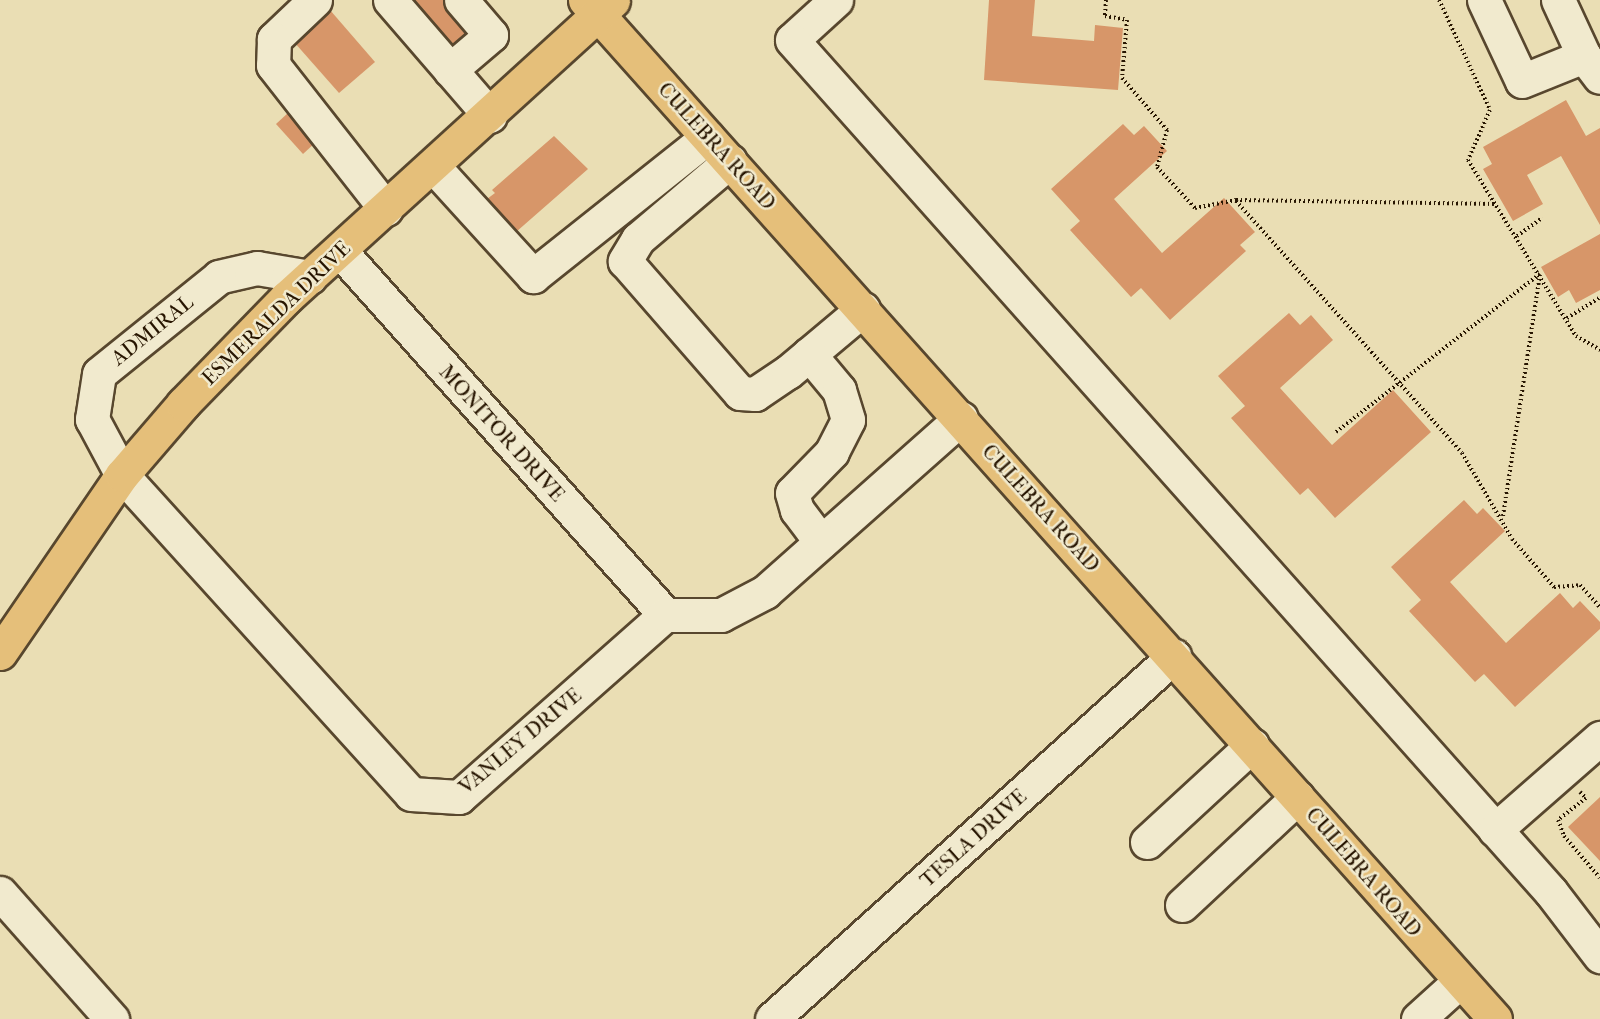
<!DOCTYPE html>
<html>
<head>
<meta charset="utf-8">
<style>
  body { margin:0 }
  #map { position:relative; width:1600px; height:1019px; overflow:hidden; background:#eadeb4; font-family:"IM FELL French Canon",serif }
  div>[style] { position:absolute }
  .building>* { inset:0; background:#d79669 }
  .path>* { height:4px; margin-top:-2px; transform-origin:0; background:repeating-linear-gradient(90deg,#271501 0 1.5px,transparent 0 4.5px) }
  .roads { filter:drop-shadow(2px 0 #58472e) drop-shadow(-2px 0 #58472e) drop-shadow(0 2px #58472e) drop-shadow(0 -2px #58472e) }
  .minor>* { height:33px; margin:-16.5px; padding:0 16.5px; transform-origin:16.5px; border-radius:16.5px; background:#f1eace }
  .major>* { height:33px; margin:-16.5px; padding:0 16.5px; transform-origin:16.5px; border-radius:16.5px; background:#e5bf7a }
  span { translate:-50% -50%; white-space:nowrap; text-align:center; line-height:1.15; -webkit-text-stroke:5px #f1eace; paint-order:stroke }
  .street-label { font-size:21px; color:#271501 }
</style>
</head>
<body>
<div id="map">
  <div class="building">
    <div style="clip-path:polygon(410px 0,449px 0,476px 31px,455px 50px)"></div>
    <div style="clip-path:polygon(989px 0,1035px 0,1032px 36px,1094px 41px,1095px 25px,1123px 28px,1118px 90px,984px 80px)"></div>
    <div style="clip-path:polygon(330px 10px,375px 62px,339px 93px,294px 42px)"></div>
    <div style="clip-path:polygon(1566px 100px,1586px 136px,1600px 128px,1600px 225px,1561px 156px,1527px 175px,1543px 204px,1513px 221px,1483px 169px,1492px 164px,1483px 147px)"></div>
    <div style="clip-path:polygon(289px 112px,316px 142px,303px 154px,276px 124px)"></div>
    <div style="clip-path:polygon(1123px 124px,1134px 135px,1144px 126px,1167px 151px,1114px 199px,1162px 253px,1224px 198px,1255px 232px,1240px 245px,1246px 251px,1170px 320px,1141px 288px,1131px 297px,1070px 230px,1080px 221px,1051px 189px)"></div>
    <div style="clip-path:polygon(554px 136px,588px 169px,516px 232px,487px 199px,495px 193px,492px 190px)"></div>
    <div style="clip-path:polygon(1600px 234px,1600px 290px,1576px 303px,1569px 290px,1558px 297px,1541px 267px)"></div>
    <div style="clip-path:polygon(1289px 313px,1300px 325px,1311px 315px,1333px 340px,1280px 388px,1332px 445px,1393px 390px,1431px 432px,1335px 518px,1308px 488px,1300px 495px,1231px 418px,1245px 406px,1218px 376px)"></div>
    <div style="clip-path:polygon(1464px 500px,1477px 514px,1483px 508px,1505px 531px,1450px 582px,1506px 643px,1560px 593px,1573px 608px,1580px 601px,1600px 622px,1600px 629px,1515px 707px,1484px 674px,1475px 682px,1409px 611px,1421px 600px,1391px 567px)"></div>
    <div style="clip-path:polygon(1600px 797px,1600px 861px,1568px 827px)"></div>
  </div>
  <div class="path">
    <div style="left:1106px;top:0;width:16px;rotate:94deg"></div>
    <div style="left:1105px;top:16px;width:22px;rotate:10deg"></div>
    <div style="left:1127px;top:20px;width:58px;rotate:94.9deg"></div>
    <div style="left:1122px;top:78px;width:69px;rotate:49.1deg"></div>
    <div style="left:1167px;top:130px;width:38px;rotate:105deg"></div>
    <div style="left:1157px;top:167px;width:56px;rotate:47.2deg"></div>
    <div style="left:1195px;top:208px;width:42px;rotate:-11deg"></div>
    <div style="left:1236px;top:200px;width:260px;rotate:0.9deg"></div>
    <div style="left:1439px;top:0;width:121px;rotate:65.1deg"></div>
    <div style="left:1490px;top:110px;width:55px;rotate:113.7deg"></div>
    <div style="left:1468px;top:160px;width:206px;rotate:58.5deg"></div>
    <div style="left:1576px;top:336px;width:28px;rotate:30deg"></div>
    <div style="left:1236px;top:201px;width:338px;rotate:48.1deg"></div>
    <div style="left:1462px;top:453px;width:99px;rotate:59.8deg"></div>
    <div style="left:1512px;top:539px;width:64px;rotate:48.8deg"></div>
    <div style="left:1554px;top:587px;width:26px;rotate:-4deg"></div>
    <div style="left:1580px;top:585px;width:30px;rotate:48deg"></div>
    <div style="left:1517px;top:236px;width:31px;rotate:-36deg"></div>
    <div style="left:1567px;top:318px;width:39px;rotate:-32deg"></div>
    <div style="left:1336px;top:432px;width:258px;rotate:-37.8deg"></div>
    <div style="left:1503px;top:516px;width:244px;rotate:-81.3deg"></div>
    <div style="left:1580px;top:792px;width:8px;rotate:45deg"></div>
    <div style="left:1586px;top:798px;width:36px;rotate:142deg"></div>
    <div style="left:1558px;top:820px;width:17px;rotate:69deg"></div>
    <div style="left:1564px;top:836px;width:55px;rotate:49.4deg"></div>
  </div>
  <div class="roads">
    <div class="minor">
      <div style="left:315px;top:0;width:57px;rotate:136.4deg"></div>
      <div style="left:274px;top:39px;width:26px;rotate:92deg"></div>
      <div style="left:273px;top:65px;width:183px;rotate:51.9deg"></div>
      <div style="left:390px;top:0;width:153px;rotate:49.2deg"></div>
      <div style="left:836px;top:0;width:59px;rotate:137.7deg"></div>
      <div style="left:792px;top:40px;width:1141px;rotate:48.3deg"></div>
      <div style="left:1551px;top:892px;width:81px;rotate:52.6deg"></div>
      <div style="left:1484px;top:0;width:89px;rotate:64.9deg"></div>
      <div style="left:1522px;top:81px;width:67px;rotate:-22deg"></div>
      <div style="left:1558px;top:0;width:62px;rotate:65.1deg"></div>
      <div style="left:1584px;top:56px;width:26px;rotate:53deg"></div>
      <div style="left:450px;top:70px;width:54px;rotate:-40.5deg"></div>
      <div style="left:491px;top:35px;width:46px;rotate:-130.6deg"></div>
      <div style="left:730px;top:161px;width:121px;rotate:139.7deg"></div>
      <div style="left:638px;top:239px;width:26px;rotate:121deg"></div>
      <div style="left:625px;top:261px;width:175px;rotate:48.9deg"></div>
      <div style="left:740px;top:393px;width:15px;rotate:4deg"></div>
      <div style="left:755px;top:394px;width:40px;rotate:-34deg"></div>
      <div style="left:788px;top:372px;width:98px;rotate:-40deg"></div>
      <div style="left:433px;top:166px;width:149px;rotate:47.7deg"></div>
      <div style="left:533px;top:276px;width:223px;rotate:-38.5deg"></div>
      <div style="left:340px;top:251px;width:488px;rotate:48.2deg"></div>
      <div style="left:310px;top:277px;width:54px;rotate:-170.4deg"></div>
      <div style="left:257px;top:268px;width:39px;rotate:167deg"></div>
      <div style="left:219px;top:277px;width:154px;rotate:141.1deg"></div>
      <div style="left:99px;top:374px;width:46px;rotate:98.8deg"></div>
      <div style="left:92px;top:419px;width:64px;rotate:61.8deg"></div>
      <div style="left:122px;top:475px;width:430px;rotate:47.8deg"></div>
      <div style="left:411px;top:794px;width:48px;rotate:3.6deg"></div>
      <div style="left:459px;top:797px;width:275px;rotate:-41.5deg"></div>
      <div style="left:665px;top:615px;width:56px"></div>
      <div style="left:721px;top:615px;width:50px;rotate:-27.6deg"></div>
      <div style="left:765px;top:592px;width:262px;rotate:-41.6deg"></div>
      <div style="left:809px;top:354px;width:47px;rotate:50.2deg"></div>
      <div style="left:839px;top:390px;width:31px;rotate:73deg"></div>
      <div style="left:848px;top:420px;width:36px;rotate:117deg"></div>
      <div style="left:832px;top:452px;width:57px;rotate:134.3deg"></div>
      <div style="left:792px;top:493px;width:18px;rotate:74deg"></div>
      <div style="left:797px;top:510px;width:40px;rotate:53deg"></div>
      <div style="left:1495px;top:830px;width:140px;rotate:-41.2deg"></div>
      <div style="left:1147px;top:842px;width:143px;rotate:-42.7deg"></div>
      <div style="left:0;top:893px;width:169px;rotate:48.4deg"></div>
      <div style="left:1182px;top:905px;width:158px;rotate:-43deg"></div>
      <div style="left:772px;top:1019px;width:542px;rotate:-42.08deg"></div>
      <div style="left:1418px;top:1019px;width:57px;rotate:-42.1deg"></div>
    </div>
    <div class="major">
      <div style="left:585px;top:0;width:1366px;rotate:48.23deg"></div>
      <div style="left:0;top:653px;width:216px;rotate:-55.6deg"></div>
      <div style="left:122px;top:475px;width:94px;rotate:-49.3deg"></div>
      <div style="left:183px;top:404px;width:148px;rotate:-45.8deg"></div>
      <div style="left:286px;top:298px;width:442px;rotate:-42.3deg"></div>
    </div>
  </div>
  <div class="street-label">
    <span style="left:717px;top:146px;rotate:48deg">CULEBRA ROAD</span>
    <span style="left:276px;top:313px;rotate:-44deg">ESMERALDA DRIVE</span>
    <span style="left:152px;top:330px;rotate:-39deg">ADMIRAL</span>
    <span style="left:502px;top:433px;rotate:48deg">MONITOR DRIVE</span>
    <span style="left:1041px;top:508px;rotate:48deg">CULEBRA ROAD</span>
    <span style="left:520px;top:741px;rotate:-40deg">VANLEY DRIVE</span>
    <span style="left:973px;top:838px;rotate:-42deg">TESLA DRIVE</span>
    <span style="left:1364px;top:872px;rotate:49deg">CULEBRA ROAD</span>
  </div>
</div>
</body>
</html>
